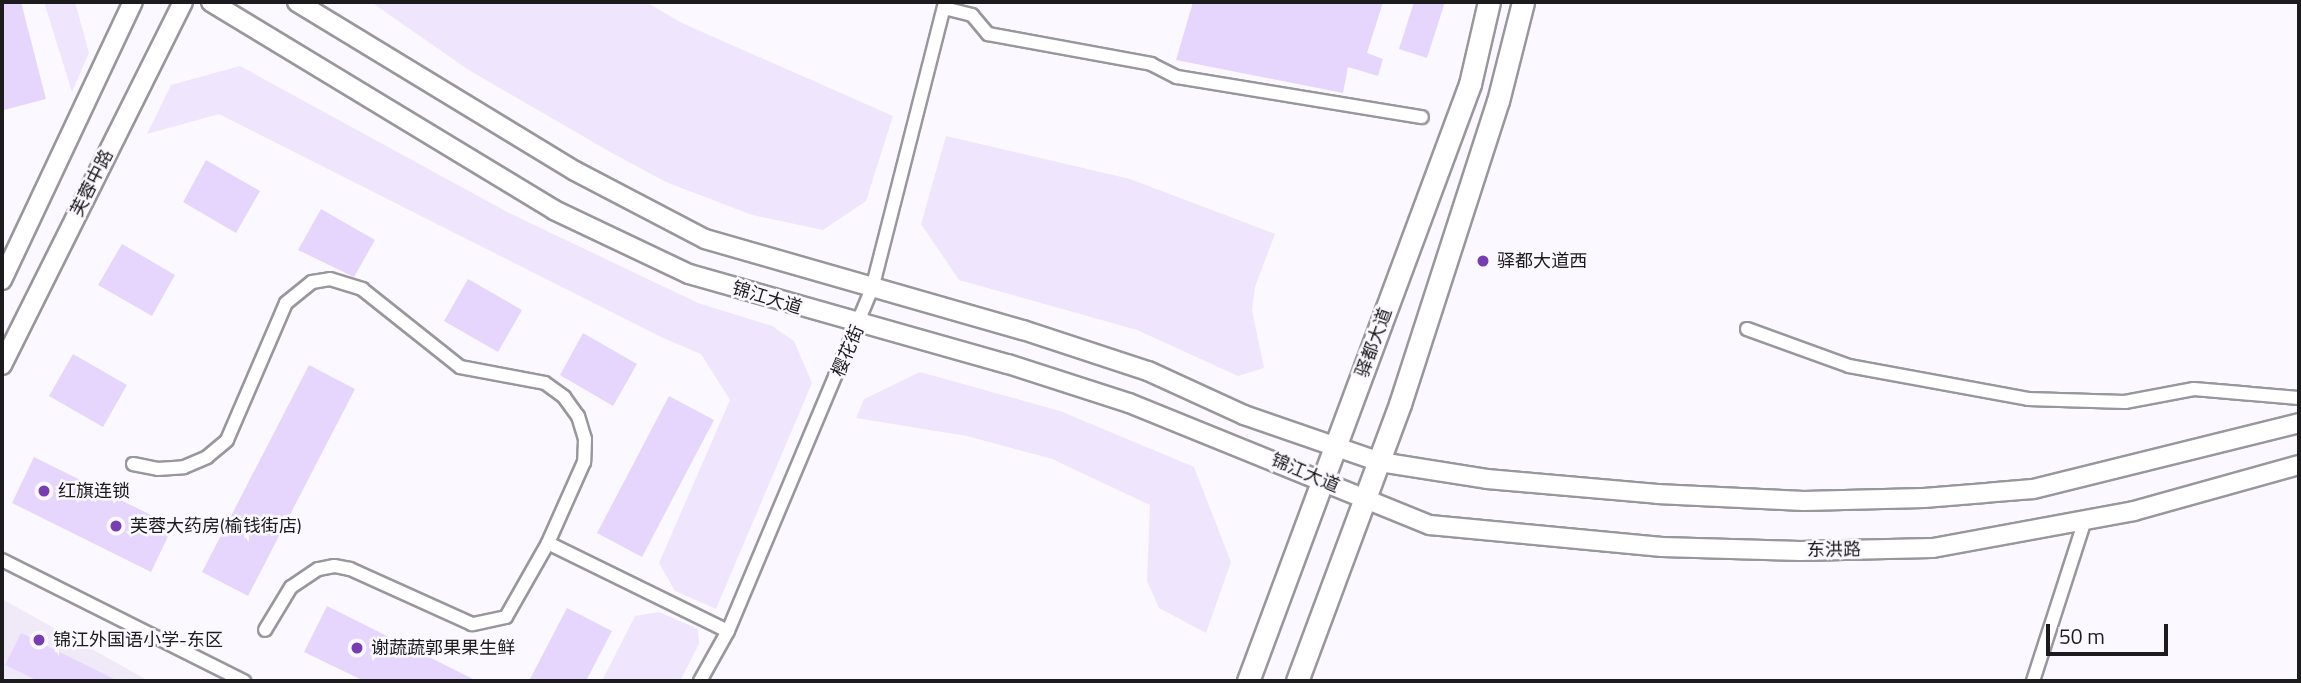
<!DOCTYPE html>
<html>
<head>
<meta charset="utf-8">
<style>
  body { margin:0 }
  #map { position:relative; width:2301px; height:683px; overflow:hidden; background:#fbf9ff; font-family:"Titillium Web","Noto Sans SC",sans-serif }
  div>[style] { position:absolute }
  .built>* { inset:0; background:#f0eaf8 }
  .green>* { inset:0; background:#efe5fd }
  .building>* { inset:0; background:#e6d6fd }
  .roads { filter:drop-shadow(2px 0 #99979c) drop-shadow(-2px 0 #99979c) drop-shadow(0 2px #99979c) drop-shadow(0 -2px #99979c) }
  .street>* { height:12px; margin:-6px; padding:0 6px; transform-origin:6px; border-radius:6px; background:#fff }
  .secondary>* { height:18px; margin:-9px; padding:0 9px; transform-origin:9px; border-radius:9px; background:#fff }
  .primary>* { height:21px; margin:-10.5px; padding:0 10.5px; transform-origin:10.5px; border-radius:10.5px; background:#fff }
  .dots>* { width:19px; height:19px; translate:-50% -50%; box-sizing:border-box; border:4px solid #fbf9ff; border-radius:50% }
  span { translate:-50% -50%; white-space:nowrap; text-align:center; line-height:1.15; -webkit-text-stroke:5px #fbf9ff; paint-order:stroke }
  .street-label { font-size:18px; color:#1c1b1d }
  .poi-label { font-size:18px; color:#1c1b1d }
  .left { translate:0 -50%; text-align:left }
  .frame { position:absolute; inset:0; border:4px solid #1c1b1d; pointer-events:none }
  .scale { position:absolute; left:2046px; top:624px; width:122px; height:32px; box-sizing:border-box; border:4px solid #1c1b1d; border-top:0; padding-left:9px; font-size:21px; line-height:24px; white-space:nowrap; color:#1c1b1d; -webkit-text-stroke:5px #fbf9ff; paint-order:stroke }
</style>
</head>
<body>
<div id="map">
  <div class="built">
    <div style="clip-path:polygon(2px 599px,149px 681px,2px 681px)"></div>
  </div>
  <div class="green">
    <div style="clip-path:polygon(44px 2px,75px 2px,89px 53px,72px 92px)"></div>
    <div style="clip-path:polygon(371px 2px,646px 2px,682px 23px,893px 116px,866px 201px,823px 230px,752px 215px,666px 182px,612px 153px,467px 69px)"></div>
    <div style="clip-path:polygon(240px 66px,509px 213px,698px 303px,772px 326px,794px 341px,812px 383px,716px 609px,675px 591px,659px 563px,730px 400px,701px 354px,663px 338px,219px 114px,147px 134px,171px 85px)"></div>
    <div style="clip-path:polygon(946px 136px,1130px 179px,1275px 234px,1255px 287px,1252px 310px,1264px 368px,1238px 376px,1137px 330px,959px 280px,921px 224px)"></div>
    <div style="clip-path:polygon(920px 372px,1060px 411px,1194px 467px,1231px 562px,1206px 633px,1159px 608px,1147px 581px,1150px 505px,1052px 459px,967px 436px,856px 418px,864px 399px)"></div>
    <div style="clip-path:polygon(659px 612px,698px 629px,699px 644px,680px 681px,602px 681px,635px 616px)"></div>
  </div>
  <div class="building">
    <div style="clip-path:polygon(2px 2px,21px 2px,46px 99px,4px 110px)"></div>
    <div style="clip-path:polygon(1193px 2px,1383px 2px,1367px 53px,1383px 59px,1378px 76px,1348px 67px,1343px 93px,1176px 60px)"></div>
    <div style="clip-path:polygon(1414px 2px,1445px 2px,1427px 58px,1399px 49px)"></div>
    <div style="clip-path:polygon(206px 160px,260px 191px,236px 233px,183px 202px)"></div>
    <div style="clip-path:polygon(321px 209px,375px 240px,354px 277px,298px 250px)"></div>
    <div style="clip-path:polygon(122px 244px,175px 275px,152px 316px,98px 285px)"></div>
    <div style="clip-path:polygon(468px 279px,522px 310px,498px 352px,444px 321px)"></div>
    <div style="clip-path:polygon(583px 333px,637px 364px,613px 406px,560px 375px)"></div>
    <div style="clip-path:polygon(73px 354px,127px 385px,103px 427px,49px 396px)"></div>
    <div style="clip-path:polygon(309px 365px,355px 389px,248px 596px,202px 572px)"></div>
    <div style="clip-path:polygon(669px 396px,714px 420px,642px 557px,597px 533px)"></div>
    <div style="clip-path:polygon(34px 457px,173px 526px,151px 572px,12px 503px)"></div>
    <div style="clip-path:polygon(327px 606px,477px 681px,364px 681px,304px 652px)"></div>
    <div style="clip-path:polygon(567px 608px,612px 631px,586px 681px,529px 681px)"></div>
    <div style="clip-path:polygon(21px 633px,118px 681px,38px 681px,5px 665px)"></div>
  </div>
  <div class="roads">
    <div class="street">
      <div style="left:944px;top:8px;width:29px;rotate:14deg"></div>
      <div style="left:972px;top:15px;width:25px;rotate:50deg"></div>
      <div style="left:988px;top:34px;width:166px;rotate:10.4deg"></div>
      <div style="left:1151px;top:64px;width:29px;rotate:27deg"></div>
      <div style="left:1177px;top:77px;width:248px;rotate:9.3deg"></div>
      <div style="left:1747px;top:329px;width:109px;rotate:19.9deg"></div>
      <div style="left:1849px;top:366px;width:182px;rotate:10.4deg"></div>
      <div style="left:2028px;top:399px;width:97px;rotate:1.8deg"></div>
      <div style="left:2125px;top:402px;width:70px;rotate:-10.7deg"></div>
      <div style="left:2194px;top:389px;width:105px;rotate:4.9deg"></div>
      <div style="left:133px;top:464px;width:25px;rotate:11deg"></div>
      <div style="left:158px;top:469px;width:26px;rotate:-4deg"></div>
      <div style="left:184px;top:467px;width:25px;rotate:-23deg"></div>
      <div style="left:207px;top:457px;width:26px;rotate:-40deg"></div>
      <div style="left:227px;top:440px;width:149px;rotate:-66.7deg"></div>
      <div style="left:286px;top:303px;width:33px;rotate:-39deg"></div>
      <div style="left:312px;top:282px;width:18px;rotate:-9deg"></div>
      <div style="left:330px;top:279px;width:34px;rotate:17deg"></div>
      <div style="left:362px;top:289px;width:125px;rotate:38.5deg"></div>
      <div style="left:460px;top:367px;width:86px;rotate:10.7deg"></div>
      <div style="left:545px;top:383px;width:24px;rotate:36deg"></div>
      <div style="left:564px;top:397px;width:24px;rotate:54deg"></div>
      <div style="left:578px;top:416px;width:24px;rotate:73deg"></div>
      <div style="left:585px;top:439px;width:23px;rotate:92deg"></div>
      <div style="left:584px;top:462px;width:89px;rotate:114deg"></div>
      <div style="left:548px;top:543px;width:85px;rotate:119.6deg"></div>
      <div style="left:506px;top:617px;width:35px;rotate:168deg"></div>
      <div style="left:472px;top:624px;width:134px;rotate:-155.7deg"></div>
      <div style="left:350px;top:569px;width:16px;rotate:-169deg"></div>
      <div style="left:334px;top:566px;width:16px;rotate:169deg"></div>
      <div style="left:318px;top:569px;width:32px;rotate:146deg"></div>
      <div style="left:291px;top:587px;width:50px;rotate:121.2deg"></div>
      <div style="left:548px;top:543px;width:200px;rotate:26.1deg"></div>
      <div style="left:2px;top:560px;width:271px;rotate:26.6deg"></div>
      <div style="left:700px;top:681px;width:57px;rotate:-60.8deg"></div>
      <div style="left:728px;top:631px;width:371px;rotate:-67.2deg"></div>
      <div style="left:872px;top:289px;width:296px;rotate:-75.7deg"></div>
      <div style="left:2033px;top:681px;width:169px;rotate:-72.1deg"></div>
    </div>
    <div class="secondary">
      <div style="left:211px;top:2px;width:401px;rotate:31.2deg"></div>
      <div style="left:554px;top:210px;width:149px;rotate:25.4deg"></div>
      <div style="left:689px;top:274px;width:331px;rotate:15.8deg"></div>
      <div style="left:1008px;top:364px;width:127px;rotate:17.9deg"></div>
      <div style="left:1129px;top:403px;width:325px;rotate:22.1deg"></div>
      <div style="left:1430px;top:525px;width:233px;rotate:5.4deg"></div>
      <div style="left:1662px;top:547px;width:138px;rotate:1.7deg"></div>
      <div style="left:1800px;top:551px;width:133px;rotate:-1.3deg"></div>
      <div style="left:1933px;top:548px;width:204px;rotate:-10.4deg"></div>
      <div style="left:2134px;top:511px;width:171px;rotate:-15.6deg"></div>
      <div style="left:297px;top:2px;width:325px;rotate:31.3deg"></div>
      <div style="left:575px;top:171px;width:147px;rotate:27.6deg"></div>
      <div style="left:705px;top:239px;width:331px;rotate:16deg"></div>
      <div style="left:1023px;top:330px;width:132px;rotate:18.2deg"></div>
      <div style="left:1148px;top:371px;width:106px;rotate:24.6deg"></div>
      <div style="left:1244px;top:415px;width:144px;rotate:19.1deg"></div>
      <div style="left:1380px;top:462px;width:108px;rotate:9deg"></div>
      <div style="left:1487px;top:479px;width:171px;rotate:5deg"></div>
      <div style="left:1657px;top:494px;width:147px;rotate:2.7deg"></div>
      <div style="left:1804px;top:501px;width:120px;rotate:-1.4deg"></div>
      <div style="left:1924px;top:498px;width:109px;rotate:-4.7deg"></div>
      <div style="left:2033px;top:489px;width:274px;rotate:-13.9deg"></div>
      <div style="left:2px;top:280px;width:307px;rotate:-64.8deg"></div>
      <div style="left:2px;top:365px;width:406px;rotate:-63.5deg"></div>
    </div>
    <div class="primary">
      <div style="left:1248px;top:681px;width:637px;rotate:-69.6deg"></div>
      <div style="left:1470px;top:84px;width:84px;rotate:-77deg"></div>
      <div style="left:1297px;top:681px;width:296px;rotate:-69.6deg"></div>
      <div style="left:1400px;top:404px;width:318px;rotate:-72.1deg"></div>
      <div style="left:1498px;top:101px;width:102px;rotate:-75.8deg"></div>
    </div>
  </div>
  <div class="dots">
    <div style="left:1483px;top:261px;background:#793db2"></div>
    <div style="left:44px;top:491px;background:#793db2"></div>
    <div style="left:116px;top:526px;background:#793db2"></div>
    <div style="left:39px;top:640px;background:#793db2"></div>
    <div style="left:357px;top:648px;background:#793db2"></div>
  </div>
  <div class="street-label">
    <span style="left:92px;top:183px;rotate:-63deg">芙蓉中路</span>
    <span style="left:767px;top:298px;rotate:17deg">锦江大道</span>
    <span style="left:1374px;top:343px;rotate:-70deg">驿都大道</span>
    <span style="left:848px;top:351px;rotate:-67deg">樱花街</span>
    <span style="left:1305px;top:473px;rotate:23deg">锦江大道</span>
    <span style="left:1834px;top:550px;rotate:-1deg">东洪路</span>
  </div>
  <div class="poi-label">
    <span class="left" style="left:1497px;top:261px">驿都大道西</span>
    <span class="left" style="left:58px;top:491px">红旗连锁</span>
    <span class="left" style="left:130px;top:526px">芙蓉大药房(榆钱街店)</span>
    <span class="left" style="left:53px;top:640px">锦江外国语小学-东区</span>
    <span class="left" style="left:371px;top:648px">谢蔬蔬郭果果生鲜</span>
  </div>
  <div class="frame"></div>
  <div class="scale">50 m</div>
</div>
</body>
</html>
